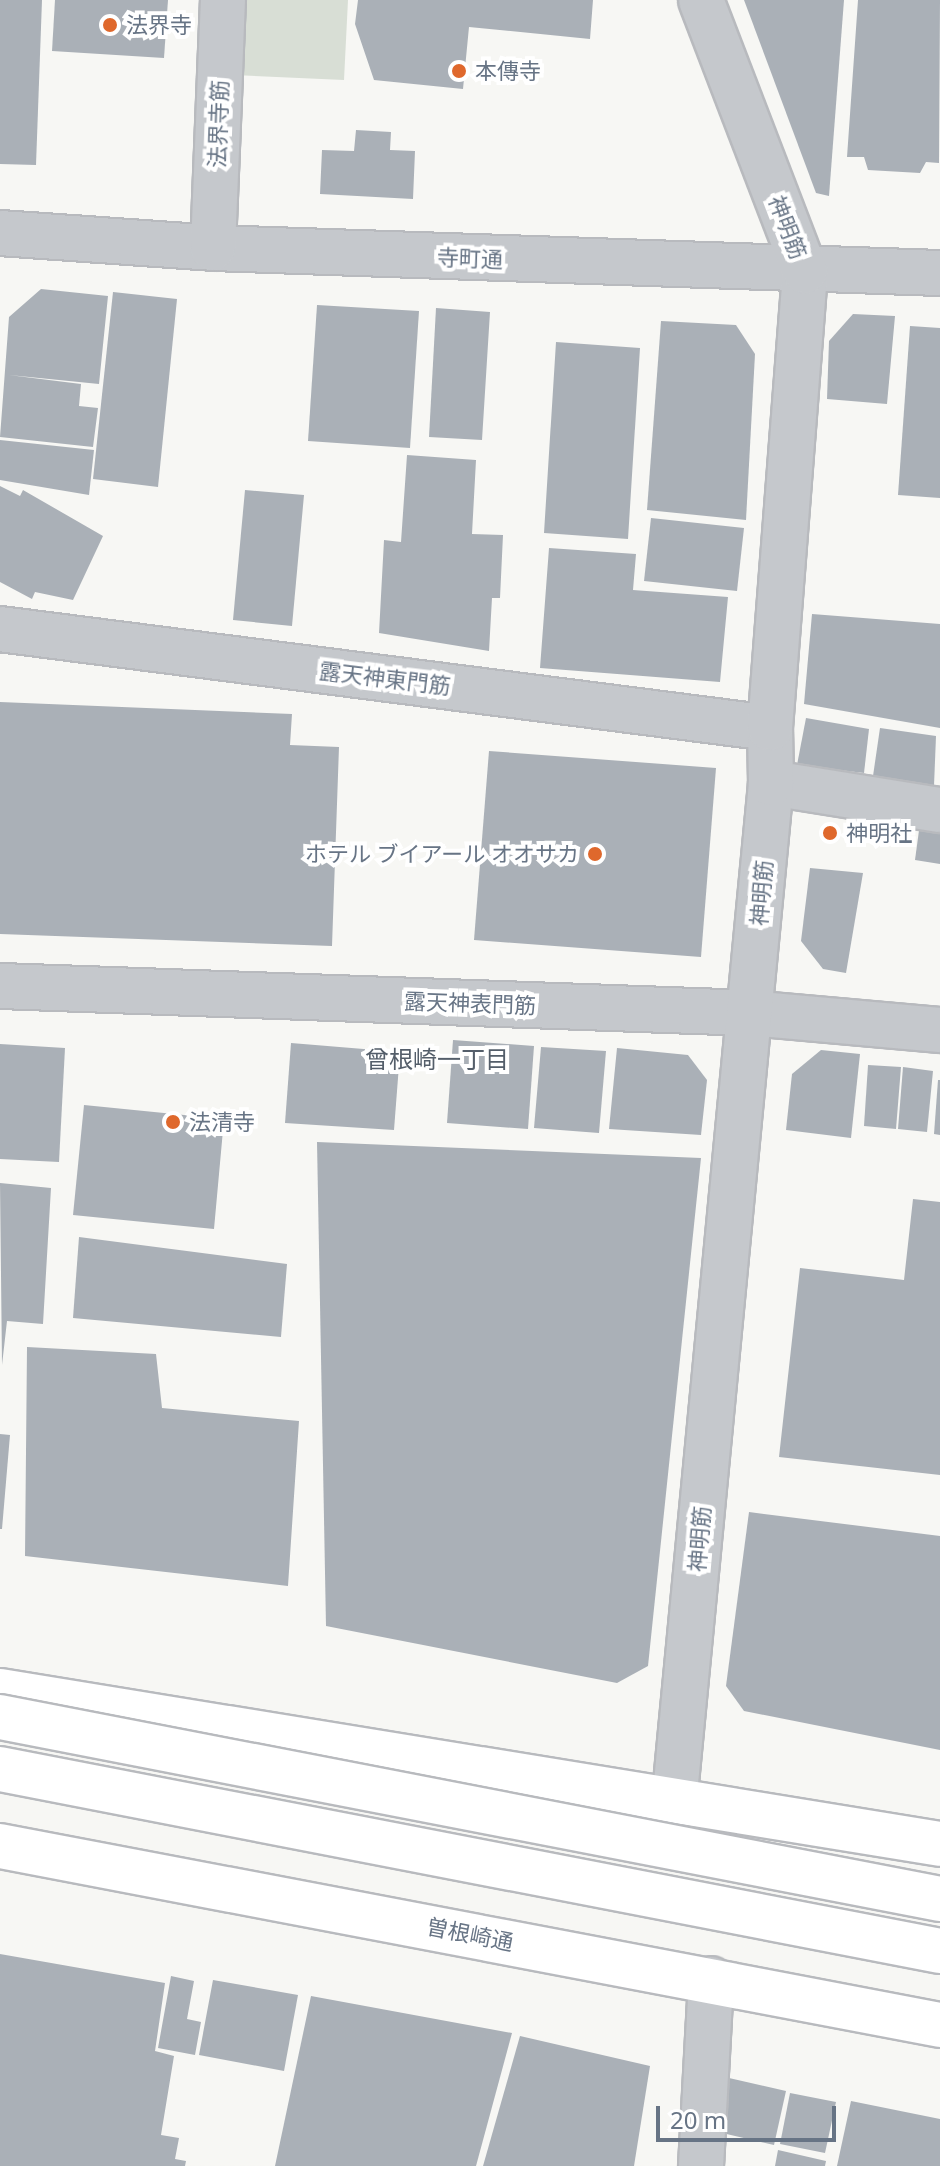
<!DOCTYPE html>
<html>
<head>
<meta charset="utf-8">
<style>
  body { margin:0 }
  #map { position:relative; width:940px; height:2166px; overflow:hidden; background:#f7f7f4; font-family:"Noto Sans","Noto Sans JP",sans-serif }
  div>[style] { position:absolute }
  .green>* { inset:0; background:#d8ded5 }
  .building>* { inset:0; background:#aab0b7 }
  .roads { filter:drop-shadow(2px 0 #b8babe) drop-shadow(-2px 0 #b8babe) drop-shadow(0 2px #b8babe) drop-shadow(0 -2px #b8babe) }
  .minor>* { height:44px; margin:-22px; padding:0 22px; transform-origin:22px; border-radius:22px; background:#c5c8cc }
  .highway>* { height:44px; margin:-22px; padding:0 22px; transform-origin:22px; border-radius:22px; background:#fff }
  .bridges { filter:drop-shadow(2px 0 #b8babe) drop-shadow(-2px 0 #b8babe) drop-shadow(0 2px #b8babe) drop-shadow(0 -2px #b8babe) }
  .highway-bridge>* { height:44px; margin:-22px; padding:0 22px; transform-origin:22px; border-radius:22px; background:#fff }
  .dots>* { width:22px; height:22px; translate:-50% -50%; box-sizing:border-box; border:4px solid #fff; border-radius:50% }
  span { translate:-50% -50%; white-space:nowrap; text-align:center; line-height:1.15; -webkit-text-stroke:8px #fff; paint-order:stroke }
  .poi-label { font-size:22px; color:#677485 }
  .left { translate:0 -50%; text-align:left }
  .right { translate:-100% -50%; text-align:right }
  .street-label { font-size:22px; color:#677485 }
  .neighbourhood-label { font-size:24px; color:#545e6a }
  .scale { position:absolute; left:656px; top:2106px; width:180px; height:36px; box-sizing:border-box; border:4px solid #677485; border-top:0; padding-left:10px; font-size:24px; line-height:28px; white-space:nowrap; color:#677485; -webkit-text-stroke:6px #fff; paint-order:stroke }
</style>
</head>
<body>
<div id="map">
  <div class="green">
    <div style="clip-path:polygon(238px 0,348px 0,344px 80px,234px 75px)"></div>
  </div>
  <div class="building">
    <div style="clip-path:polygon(0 0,42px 0,36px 165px,0 164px)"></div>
    <div style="clip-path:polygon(55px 0,168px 0,164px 58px,52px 51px)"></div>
    <div style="clip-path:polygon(358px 0,593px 0,590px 39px,469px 27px,463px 89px,374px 80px,355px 24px)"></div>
    <div style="clip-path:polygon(744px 0,844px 0,829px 196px,816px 193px)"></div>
    <div style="clip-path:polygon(858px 0,940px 0,939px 163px,926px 162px,920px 173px,868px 170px,864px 157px,847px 157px)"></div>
    <div style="clip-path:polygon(356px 130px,391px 132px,390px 150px,415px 151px,413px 199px,320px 194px,322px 150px,354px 151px)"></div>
    <div style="clip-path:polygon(41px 289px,108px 296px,99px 384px,9px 375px,81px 384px,79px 406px,98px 408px,93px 447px,0 437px,9px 317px)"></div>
    <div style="clip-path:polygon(113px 292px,177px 299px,158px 487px,93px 479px)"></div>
    <div style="clip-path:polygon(317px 305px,419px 311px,410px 448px,308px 441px)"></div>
    <div style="clip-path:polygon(436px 308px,490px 312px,482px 440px,429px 437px)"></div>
    <div style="clip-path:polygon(853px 314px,895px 316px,887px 404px,827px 399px,829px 341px)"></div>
    <div style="clip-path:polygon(661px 321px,736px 325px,755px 354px,746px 520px,647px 510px)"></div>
    <div style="clip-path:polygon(910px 326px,940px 328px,940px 498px,898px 495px)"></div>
    <div style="clip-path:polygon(556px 342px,640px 348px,628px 539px,544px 533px)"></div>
    <div style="clip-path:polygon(0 440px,94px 450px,89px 495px,0 480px)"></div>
    <div style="clip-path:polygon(407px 455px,476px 460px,472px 534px,503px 535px,500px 598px,492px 598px,489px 651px,379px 633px,384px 540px,401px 542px)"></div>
    <div style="clip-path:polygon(0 486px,20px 496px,23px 490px,103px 536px,73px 600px,35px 592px,32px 599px,0 582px)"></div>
    <div style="clip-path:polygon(245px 490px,304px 495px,292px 626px,233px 620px)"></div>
    <div style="clip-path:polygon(651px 518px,744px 528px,737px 591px,644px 581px)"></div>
    <div style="clip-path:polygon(549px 548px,636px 554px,633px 590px,728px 597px,720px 682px,540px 668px)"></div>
    <div style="clip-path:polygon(812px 614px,940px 624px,940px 728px,804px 704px)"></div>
    <div style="clip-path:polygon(0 702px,292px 714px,290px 745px,339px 747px,332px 946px,0 934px)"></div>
    <div style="clip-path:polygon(806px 718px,869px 729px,864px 773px,797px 765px)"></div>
    <div style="clip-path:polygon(880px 728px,936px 736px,934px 786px,873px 776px)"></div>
    <div style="clip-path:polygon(489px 751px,716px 768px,701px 957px,474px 940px)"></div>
    <div style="clip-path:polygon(920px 823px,940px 827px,940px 864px,915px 860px)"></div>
    <div style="clip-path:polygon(810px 868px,863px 873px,846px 973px,823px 969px,801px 941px)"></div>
    <div style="clip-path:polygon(453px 1040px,534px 1046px,528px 1129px,447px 1123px)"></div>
    <div style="clip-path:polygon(291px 1043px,400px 1052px,394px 1130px,285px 1123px)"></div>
    <div style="clip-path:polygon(0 1044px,65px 1048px,59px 1162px,0 1159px)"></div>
    <div style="clip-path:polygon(541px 1047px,606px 1051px,599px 1133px,534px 1128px)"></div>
    <div style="clip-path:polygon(617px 1048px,688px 1055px,707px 1080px,701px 1135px,609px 1129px)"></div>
    <div style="clip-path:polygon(821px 1050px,860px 1054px,851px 1138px,786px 1130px,792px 1074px)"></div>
    <div style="clip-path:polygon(868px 1065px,901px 1067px,896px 1129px,864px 1126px)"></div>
    <div style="clip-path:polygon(903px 1067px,933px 1071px,927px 1132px,898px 1129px)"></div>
    <div style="clip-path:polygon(938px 1080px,940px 1080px,940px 1135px,934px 1134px)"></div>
    <div style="clip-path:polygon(84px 1105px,224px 1119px,214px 1229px,73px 1215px)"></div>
    <div style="clip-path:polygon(317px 1142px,701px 1158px,648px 1666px,617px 1683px,326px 1626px)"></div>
    <div style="clip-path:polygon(0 1183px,51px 1188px,43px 1324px,7px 1321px,2px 1365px)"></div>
    <div style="clip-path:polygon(913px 1199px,940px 1202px,940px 1475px,779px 1457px,800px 1268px,904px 1280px)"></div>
    <div style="clip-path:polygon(79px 1237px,287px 1264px,281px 1337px,73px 1318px)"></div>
    <div style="clip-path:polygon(27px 1347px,156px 1354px,162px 1408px,299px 1421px,288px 1586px,25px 1556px)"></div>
    <div style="clip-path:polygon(0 1434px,10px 1435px,2px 1529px,0 1529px)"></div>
    <div style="clip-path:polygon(749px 1512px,940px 1536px,940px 1750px,744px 1711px,726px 1686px)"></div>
    <div style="clip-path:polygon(0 1954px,165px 1983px,155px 2051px,174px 2056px,161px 2135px,179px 2138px,175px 2159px,186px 2161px,185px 2166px,0 2166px)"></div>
    <div style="clip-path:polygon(171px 1976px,194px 1981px,187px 2019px,201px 2022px,195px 2055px,158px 2048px)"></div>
    <div style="clip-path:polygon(213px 1980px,298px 1995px,284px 2071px,199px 2055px)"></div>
    <div style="clip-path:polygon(311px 1996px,512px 2033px,476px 2166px,275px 2166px)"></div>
    <div style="clip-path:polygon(520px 2036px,650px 2066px,634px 2166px,483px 2166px)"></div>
    <div style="clip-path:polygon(729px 2078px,786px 2091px,774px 2145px,718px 2132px)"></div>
    <div style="clip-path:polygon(790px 2093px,836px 2102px,825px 2153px,780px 2144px)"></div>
    <div style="clip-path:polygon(851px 2101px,940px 2119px,940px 2166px,837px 2166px)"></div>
    <div style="clip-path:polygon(778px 2150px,826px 2161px,825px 2166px,775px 2166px)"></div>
  </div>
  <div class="roads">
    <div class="minor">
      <div style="left:0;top:233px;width:214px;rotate:4deg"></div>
      <div style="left:213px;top:248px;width:727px;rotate:1.97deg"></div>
      <div style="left:213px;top:248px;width:248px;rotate:-87.7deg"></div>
      <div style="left:0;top:629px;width:776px;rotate:7.33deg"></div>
      <div style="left:771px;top:783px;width:171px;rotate:9.1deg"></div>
      <div style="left:0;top:986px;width:750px;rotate:2.06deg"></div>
      <div style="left:750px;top:1013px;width:191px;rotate:5.1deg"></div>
      <div style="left:674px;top:1804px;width:1026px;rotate:-84.57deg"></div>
      <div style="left:771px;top:783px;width:55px;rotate:-91deg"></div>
      <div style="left:770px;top:728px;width:458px;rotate:-85.6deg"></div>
      <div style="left:805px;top:271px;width:290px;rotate:-111deg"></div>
      <div style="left:701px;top:2166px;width:187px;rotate:-86.9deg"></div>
    </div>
    <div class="highway">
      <div style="left:0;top:1691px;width:952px;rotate:9.24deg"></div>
      <div style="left:0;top:1846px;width:957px;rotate:10.78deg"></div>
    </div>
  </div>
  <div class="bridges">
    <div class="highway-bridge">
      <div style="left:0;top:1717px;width:957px;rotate:10.96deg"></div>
      <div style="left:0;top:1769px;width:957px;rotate:10.96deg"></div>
    </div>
  </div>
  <div class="dots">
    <div style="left:110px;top:25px;background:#df682c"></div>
    <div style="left:459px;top:71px;background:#df682c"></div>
    <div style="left:830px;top:833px;background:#df682c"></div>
    <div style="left:595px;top:854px;background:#df682c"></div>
    <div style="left:173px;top:1122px;background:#df682c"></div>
  </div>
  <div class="poi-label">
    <span class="left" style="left:126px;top:25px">法界寺</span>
    <span class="left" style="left:475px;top:71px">本傳寺</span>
    <span class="left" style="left:846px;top:833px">神明社</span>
    <span class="right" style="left:579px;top:854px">ホテル ブイアール オオサカ</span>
    <span class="left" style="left:189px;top:1122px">法清寺</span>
  </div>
  <div class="street-label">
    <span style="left:218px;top:124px;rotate:-88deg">法界寺筋</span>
    <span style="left:788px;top:227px;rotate:69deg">神明筋</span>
    <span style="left:470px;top:258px;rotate:2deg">寺町通</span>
    <span style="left:385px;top:678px;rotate:7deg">露天神東門筋</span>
    <span style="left:761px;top:893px;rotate:-85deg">神明筋</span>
    <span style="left:470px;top:1003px;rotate:2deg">露天神表門筋</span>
    <span style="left:699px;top:1539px;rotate:-85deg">神明筋</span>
    <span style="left:470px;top:1934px;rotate:11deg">曽根崎通</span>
  </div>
  <div class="neighbourhood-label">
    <span style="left:437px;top:1059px">曾根崎一丁目</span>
  </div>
  <div class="scale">20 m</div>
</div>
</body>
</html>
